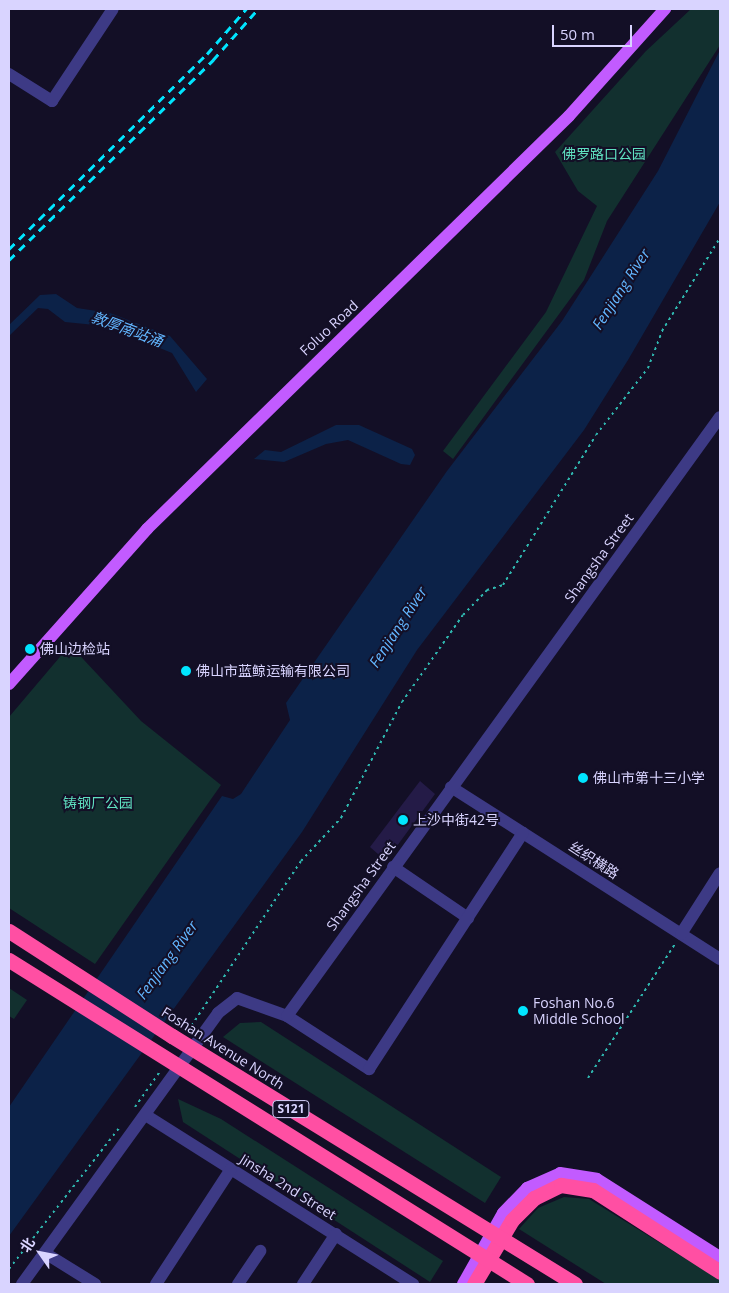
<!DOCTYPE html>
<html>
<head>
<meta charset="utf-8">
<style>
  body { margin:0 }
  #map { position:relative; width:729px; height:1293px; overflow:hidden; background:#130f26; font-family:"Open Sans","Noto Sans SC",sans-serif }
  div>[style] { position:absolute }
  .green>* { inset:0; background:#12302f }
  .water>* { inset:0; background:#0c2248 }
  .building>* { inset:0; background:#241b47 }
  .path>* { height:2px; margin-top:-1px; transform-origin:0; background:repeating-linear-gradient(90deg,#2fb8b0 0 2.5px,transparent 0 6.5px) }
  .minor>* { height:12px; margin:-6px; padding:0 6px; transform-origin:6px; border-radius:6px; background:#3d3a85 }
  .major>* { height:12px; margin:-6px; padding:0 6px; transform-origin:6px; border-radius:6px; background:#c25bff }
  .highway>* { height:15px; margin:-7.5px; padding:0 7.5px; transform-origin:7.5px; border-radius:7.5px; background:#ff4fa3 }
  .rail>* { height:3px; margin-top:-1.5px; transform-origin:0; background:repeating-linear-gradient(90deg,#00e5ff 0 8px,transparent 0 14px) }
  .highway-bridge>* { height:15px; margin:-7.5px; padding:0 7.5px; transform-origin:7.5px; border-radius:7.5px; background:#ff4fa3 }
  .dots>* { width:14px; height:14px; translate:-50% -50%; box-sizing:border-box; border:2px solid #130f26; border-radius:50% }
  span { translate:-50% -50%; white-space:nowrap; text-align:center; line-height:1.15; -webkit-text-stroke:4px #130f26; paint-order:stroke }
  .shield-label span { padding:1px 4px; background:#130f26; border:1px solid; border-radius:4px; -webkit-text-stroke-width:0 }
  .shield-label { font-size:12px; color:#d9d4ff; font-weight:700 }
  .park-label { font-size:14px; color:#5fe0c0 }
  .street-label { font-size:14px; color:#d9d4ff }
  .poi-label { font-size:14px; color:#d9d4ff }
  .left { translate:0 -50%; text-align:left }
  .water-label { font-size:15px; color:#62b6ff; font-style:italic }
  .frame { position:absolute; inset:0; border:10px solid #d9d4ff; pointer-events:none }
  .north { position:absolute; left:15px; top:1228px; width:50px; height:50px; -webkit-text-stroke:4px #130f26; paint-order:stroke; rotate:303deg; font-size:14px; font-weight:700; line-height:20px; text-align:center; color:#d9d4ff }
  .north::after { content:''; display:block; margin:auto; width:18px; height:22px; background:#d9d4ff; clip-path:polygon(50% 0,100% 100%,50% 72%,0 100%) }
  .scale { position:absolute; left:552px; top:25px; width:80px; height:22px; box-sizing:border-box; border:2px solid #d9d4ff; border-top:0; padding-left:6px; font-size:15px; line-height:18px; white-space:nowrap; color:#d9d4ff; -webkit-text-stroke:4px #130f26; paint-order:stroke }
</style>
</head>
<body>
<div id="map">
  <div class="green">
    <div style="clip-path:polygon(691px 9px,720px 9px,720px 45px,607px 221px,584px 280px,453px 459px,443px 451px,546px 312px,597px 206px,578px 191px,555px 152px,646px 51px)"></div>
    <div style="clip-path:polygon(70px 645px,141px 721px,221px 785px,95px 964px,9px 908px,9px 717px)"></div>
    <div style="clip-path:polygon(9px 988px,27px 1000px,14px 1019px,9px 1016px)"></div>
    <div style="clip-path:polygon(261px 1022px,501px 1177px,485px 1203px,223px 1037px,240px 1023px)"></div>
    <div style="clip-path:polygon(178px 1099px,221px 1119px,443px 1261px,430px 1282px,183px 1122px)"></div>
    <div style="clip-path:polygon(564px 1197px,589px 1199px,720px 1280px,720px 1284px,606px 1284px,519px 1229px,538px 1208px)"></div>
  </div>
  <div class="water">
    <div style="clip-path:polygon(720px 50px,720px 202px,628px 360px,584px 430px,417px 650px,302px 832px,9px 1236px,9px 1107px,222px 796px,233px 799px,241px 794px,290px 720px,286px 703px,447px 471px,562px 321px,658px 171px)"></div>
    <div style="clip-path:polygon(56px 294px,77px 308px,110px 313px,170px 336px,207px 379px,196px 392px,172px 353px,105px 326px,65px 322px,48px 309px,38px 308px,9px 336px,9px 325px,40px 295px)"></div>
    <div style="clip-path:polygon(336px 425px,359px 425px,412px 449px,415px 455px,410px 465px,401px 464px,348px 440px,326px 444px,284px 462px,254px 459px,265px 450px,281px 452px)"></div>
  </div>
  <div class="building">
    <div style="clip-path:polygon(420px 781px,435px 794px,386px 861px,370px 847px)"></div>
  </div>
  <div class="path">
    <div style="left:188px;top:1031px;width:204px;rotate:-56.4deg"></div>
    <div style="left:301px;top:861px;width:59px;rotate:-47.1deg"></div>
    <div style="left:341px;top:818px;width:131px;rotate:-62.3deg"></div>
    <div style="left:402px;top:702px;width:106px;rotate:-55deg"></div>
    <div style="left:463px;top:615px;width:35px;rotate:-46deg"></div>
    <div style="left:487px;top:590px;width:17px;rotate:-17deg"></div>
    <div style="left:503px;top:585px;width:176px;rotate:-58.2deg"></div>
    <div style="left:596px;top:435px;width:85px;rotate:-52.2deg"></div>
    <div style="left:648px;top:368px;width:40px;rotate:-69deg"></div>
    <div style="left:662px;top:331px;width:110px;rotate:-58.1deg"></div>
    <div style="left:588px;top:1078px;width:160px;rotate:-57deg"></div>
    <div style="left:135px;top:1107px;width:45px;rotate:-54.9deg"></div>
    <div style="left:9px;top:1269px;width:180px;rotate:-52deg"></div>
  </div>
  <div class="minor">
    <div style="left:9px;top:74px;width:51px;rotate:32.1deg"></div>
    <div style="left:52px;top:101px;width:110px;rotate:-56.5deg"></div>
    <div style="left:451px;top:787px;width:319px;rotate:32.6deg"></div>
    <div style="left:393px;top:867px;width:91px;rotate:34.2deg"></div>
    <div style="left:681px;top:934px;width:72px;rotate:-57.4deg"></div>
    <div style="left:287px;top:1016px;width:98px;rotate:32.9deg"></div>
    <div style="left:369px;top:1069px;width:282px;rotate:-56.9deg"></div>
    <div style="left:147px;top:1116px;width:315px;rotate:32.3deg"></div>
    <div style="left:45px;top:1253px;width:59px;rotate:31.8deg"></div>
    <div style="left:22px;top:1284px;width:334px;rotate:-54.1deg"></div>
    <div style="left:218px;top:1013px;width:24px;rotate:-38deg"></div>
    <div style="left:237px;top:998px;width:53px;rotate:19.8deg"></div>
    <div style="left:287px;top:1016px;width:739px;rotate:-54.14deg"></div>
    <div style="left:156px;top:1284px;width:137px;rotate:-56.9deg"></div>
    <div style="left:238px;top:1284px;width:40px;rotate:-56deg"></div>
    <div style="left:303px;top:1284px;width:60px;rotate:-56.6deg"></div>
  </div>
  <div class="major">
    <div style="left:9px;top:684px;width:208px;rotate:-48.3deg"></div>
    <div style="left:147px;top:529px;width:590px;rotate:-44.38deg"></div>
    <div style="left:569px;top:116px;width:144px;rotate:-48.1deg"></div>
    <div style="left:463px;top:1284px;width:81px;rotate:-60.6deg"></div>
    <div style="left:503px;top:1213px;width:35px;rotate:-46deg"></div>
    <div style="left:527px;top:1188px;width:36px;rotate:-24deg"></div>
    <div style="left:560px;top:1173px;width:37px;rotate:9deg"></div>
    <div style="left:597px;top:1179px;width:146px;rotate:32.4deg"></div>
  </div>
  <div class="highway">
    <div style="left:474px;top:1284px;width:74px;rotate:-59.3deg"></div>
    <div style="left:512px;top:1220px;width:31px;rotate:-45deg"></div>
    <div style="left:534px;top:1198px;width:30px;rotate:-26deg"></div>
    <div style="left:561px;top:1185px;width:32px;rotate:9deg"></div>
    <div style="left:593px;top:1190px;width:151px;rotate:32.8deg"></div>
  </div>
  <div class="rail">
    <div style="left:9px;top:249px;width:278px;rotate:-44.6deg"></div>
    <div style="left:207px;top:54px;width:60px;rotate:-49.1deg"></div>
    <div style="left:9px;top:260px;width:286px;rotate:-44.4deg"></div>
    <div style="left:213px;top:60px;width:68px;rotate:-48.6deg"></div>
  </div>
  <div class="highway-bridge">
    <div style="left:9px;top:931px;width:194px;rotate:32.8deg"></div>
    <div style="left:172px;top:1036px;width:473px;rotate:31.6deg"></div>
    <div style="left:9px;top:960px;width:611px;rotate:32.03deg"></div>
  </div>
  <div class="dots">
    <div style="left:30px;top:649px;background:#00e5ff"></div>
    <div style="left:186px;top:671px;background:#00e5ff"></div>
    <div style="left:583px;top:778px;background:#00e5ff"></div>
    <div style="left:403px;top:820px;background:#00e5ff"></div>
    <div style="left:523px;top:1011px;background:#00e5ff"></div>
  </div>
  <div class="shield-label">
    <span style="left:291px;top:1109px">S121</span>
  </div>
  <div class="park-label">
    <span style="left:604px;top:154px">佛罗路口公园</span>
    <span style="left:98px;top:803px">铸钢厂公园</span>
  </div>
  <div class="street-label">
    <span style="left:329px;top:328px;rotate:-43deg">Foluo Road</span>
    <span style="left:599px;top:558px;rotate:-54deg">Shangsha Street</span>
    <span style="left:594px;top:860px;rotate:33deg">丝织横路</span>
    <span style="left:361px;top:886px;rotate:-54deg">Shangsha Street</span>
    <span style="left:223px;top:1048px;rotate:32deg">Foshan Avenue North</span>
    <span style="left:288px;top:1187px;rotate:32deg">Jinsha 2nd Street</span>
  </div>
  <div class="poi-label">
    <span class="left" style="left:40px;top:649px">佛山边检站</span>
    <span class="left" style="left:196px;top:671px">佛山市蓝鲸运输有限公司</span>
    <span class="left" style="left:593px;top:778px">佛山市第十三小学</span>
    <span class="left" style="left:413px;top:820px">上沙中街42号</span>
    <span class="left" style="left:533px;top:1011px">Foshan No.6<br>Middle School</span>
  </div>
  <div class="water-label">
    <span style="left:621px;top:289px;rotate:-57deg">Fenjiang River</span>
    <span style="left:127px;top:329px;rotate:20deg">敦厚南站涌</span>
    <span style="left:398px;top:627px;rotate:-57deg">Fenjiang River</span>
    <span style="left:167px;top:960px;rotate:-54deg">Fenjiang River</span>
  </div>
  <div class="frame"></div>
  <div class="north">北</div>
  <div class="scale">50 m</div>
</div>
</body>
</html>
